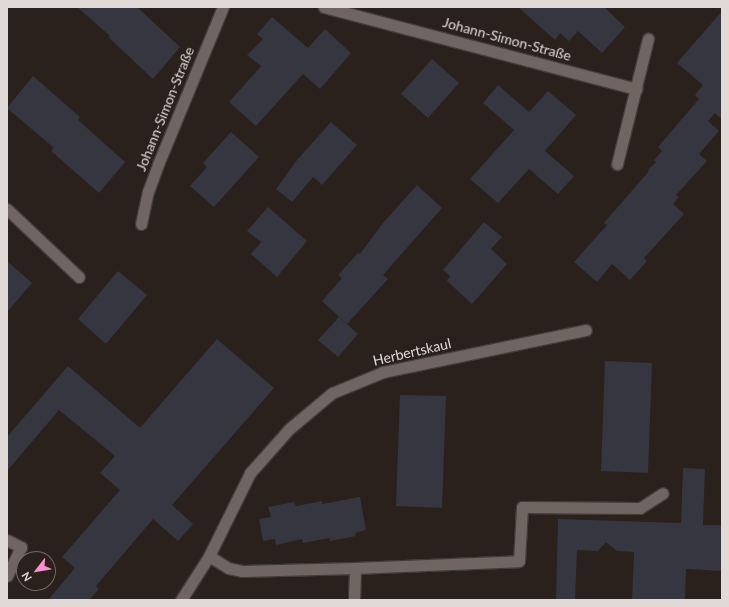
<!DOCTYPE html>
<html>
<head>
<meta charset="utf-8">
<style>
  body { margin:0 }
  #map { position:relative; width:729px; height:607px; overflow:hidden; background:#2a201c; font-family:Lato,sans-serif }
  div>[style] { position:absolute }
  .building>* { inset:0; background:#35363f }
  .roads { filter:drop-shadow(1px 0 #433c39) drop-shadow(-1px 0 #433c39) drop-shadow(0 1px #433c39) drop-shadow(0 -1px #433c39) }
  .minor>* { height:11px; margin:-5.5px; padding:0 5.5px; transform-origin:5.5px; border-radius:5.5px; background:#706560 }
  span { translate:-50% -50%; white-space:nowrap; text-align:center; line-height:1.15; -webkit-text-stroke:3px #2a201c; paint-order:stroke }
  .street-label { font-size:14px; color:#e0d9d6 }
  .frame { position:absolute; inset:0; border:8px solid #e0d9d6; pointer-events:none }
  .north { position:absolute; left:16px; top:551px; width:40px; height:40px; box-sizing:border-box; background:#2a201c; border:1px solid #736a66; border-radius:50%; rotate:239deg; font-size:11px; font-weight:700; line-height:16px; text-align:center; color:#e0d9d6 }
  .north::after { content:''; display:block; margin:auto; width:14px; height:18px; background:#f890cb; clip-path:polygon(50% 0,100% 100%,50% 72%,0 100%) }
</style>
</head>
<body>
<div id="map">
  <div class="building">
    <div style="clip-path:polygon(77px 7px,137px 7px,180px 47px,153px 79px,108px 37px,110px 36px)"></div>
    <div style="clip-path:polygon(518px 7px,604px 7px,625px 27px,602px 53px,578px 31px,569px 41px,560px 33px,555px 40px)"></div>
    <div style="clip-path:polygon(722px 11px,722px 119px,715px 113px,708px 121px,719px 131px,699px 154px,707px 161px,676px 195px,679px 197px,673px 204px,684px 214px,644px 258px,647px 261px,630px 280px,612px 264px,597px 282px,574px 262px,607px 225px,604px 223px,649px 171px,648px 170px,656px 162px,654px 160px,662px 151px,658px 147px,699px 99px,695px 95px,703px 85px,677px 63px)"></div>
    <div style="clip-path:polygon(272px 17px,308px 48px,325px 29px,351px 53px,320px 89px,303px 74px,256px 126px,229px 102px,261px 66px,247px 55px,263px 39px,257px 34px)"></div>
    <div style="clip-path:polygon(432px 59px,459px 83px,428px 118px,401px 94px)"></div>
    <div style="clip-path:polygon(33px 76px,80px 117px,78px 120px,125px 162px,99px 193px,51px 151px,54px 148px,7px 108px)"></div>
    <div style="clip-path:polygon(498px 85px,529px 112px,548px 91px,576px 115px,545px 151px,574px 176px,558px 194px,529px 169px,498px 203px,470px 179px,514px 130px,483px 103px)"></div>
    <div style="clip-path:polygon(331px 122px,357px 145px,322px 185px,313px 177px,292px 202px,276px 189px,297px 160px)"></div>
    <div style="clip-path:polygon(231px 132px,259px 157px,214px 207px,190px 186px,207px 167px,203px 163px)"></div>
    <div style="clip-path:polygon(417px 185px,442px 208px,383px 275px,388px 279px,347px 324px,322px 301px,342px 278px,338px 275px,358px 253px,360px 254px,383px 223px)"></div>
    <div style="clip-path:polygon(268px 207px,307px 241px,277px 277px,251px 254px,261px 242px,247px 231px)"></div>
    <div style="clip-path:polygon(484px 222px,502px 237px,491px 249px,507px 264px,472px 304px,447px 281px,450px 276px,443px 270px)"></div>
    <div style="clip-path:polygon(7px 261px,32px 283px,7px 312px)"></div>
    <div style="clip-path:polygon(118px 271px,147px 295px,106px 344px,78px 319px)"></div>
    <div style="clip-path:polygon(339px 317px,358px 334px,338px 357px,318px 340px)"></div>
    <div style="clip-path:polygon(217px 339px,274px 388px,172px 505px,193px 524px,178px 541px,153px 519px,96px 586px,99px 589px,89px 600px,48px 600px,75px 568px,62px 557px,120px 490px,100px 473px,115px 456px,59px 410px,7px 471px,7px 437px,68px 366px,140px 428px)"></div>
    <div style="clip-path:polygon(605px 361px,652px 363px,648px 473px,601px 471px)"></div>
    <div style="clip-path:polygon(400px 395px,446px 396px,442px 508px,396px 506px)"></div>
    <div style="clip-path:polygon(683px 468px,705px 469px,703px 525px,722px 525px,722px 571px,686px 569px,685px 600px,632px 600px,634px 552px,617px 551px,606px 542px,598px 551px,577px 550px,575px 600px,556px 600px,558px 519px,681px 523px)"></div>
    <div style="clip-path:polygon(360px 497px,366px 530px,355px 533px,356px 536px,330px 541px,329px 538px,303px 543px,302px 539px,276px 545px,275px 539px,263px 541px,259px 519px,271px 517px,268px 507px,294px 502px,296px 506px,322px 501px,322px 504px)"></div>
  </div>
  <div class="roads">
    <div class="minor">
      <div style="left:324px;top:7px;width:323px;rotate:14.7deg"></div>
      <div style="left:617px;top:164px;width:129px;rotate:-76.1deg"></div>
      <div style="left:7px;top:209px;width:99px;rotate:43.4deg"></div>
      <div style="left:141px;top:224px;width:33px;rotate:-78deg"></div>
      <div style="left:148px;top:192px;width:32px;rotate:-70deg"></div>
      <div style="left:159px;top:162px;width:168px;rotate:-67.6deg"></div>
      <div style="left:7px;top:540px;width:16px;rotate:27deg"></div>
      <div style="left:21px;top:547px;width:32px;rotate:116deg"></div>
      <div style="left:209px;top:556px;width:22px;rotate:32deg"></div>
      <div style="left:228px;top:568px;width:14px;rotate:12deg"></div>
      <div style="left:242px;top:571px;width:113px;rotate:-1.5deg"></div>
      <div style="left:355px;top:568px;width:164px;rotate:-2.4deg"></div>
      <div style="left:519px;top:561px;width:54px;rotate:-86.8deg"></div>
      <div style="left:522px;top:507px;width:118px;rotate:0.5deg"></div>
      <div style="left:640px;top:508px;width:27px;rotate:-33deg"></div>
      <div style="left:181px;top:600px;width:52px;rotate:-57.5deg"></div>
      <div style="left:209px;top:556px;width:93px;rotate:-63.7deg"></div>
      <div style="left:250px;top:473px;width:59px;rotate:-48.4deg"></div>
      <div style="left:289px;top:429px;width:56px;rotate:-39.9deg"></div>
      <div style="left:332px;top:393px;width:55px;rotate:-22.4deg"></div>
      <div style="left:383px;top:372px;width:207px;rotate:-11.7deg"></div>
      <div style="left:354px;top:600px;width:32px;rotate:-88deg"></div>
    </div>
  </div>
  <div class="street-label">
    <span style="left:507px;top:39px;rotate:15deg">Johann-Simon-Straße</span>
    <span style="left:165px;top:109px;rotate:-68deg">Johann-Simon-Straße</span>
    <span style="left:412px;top:352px;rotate:-13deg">Herbertskaul</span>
  </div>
  <div class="frame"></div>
  <div class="north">N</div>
</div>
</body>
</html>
